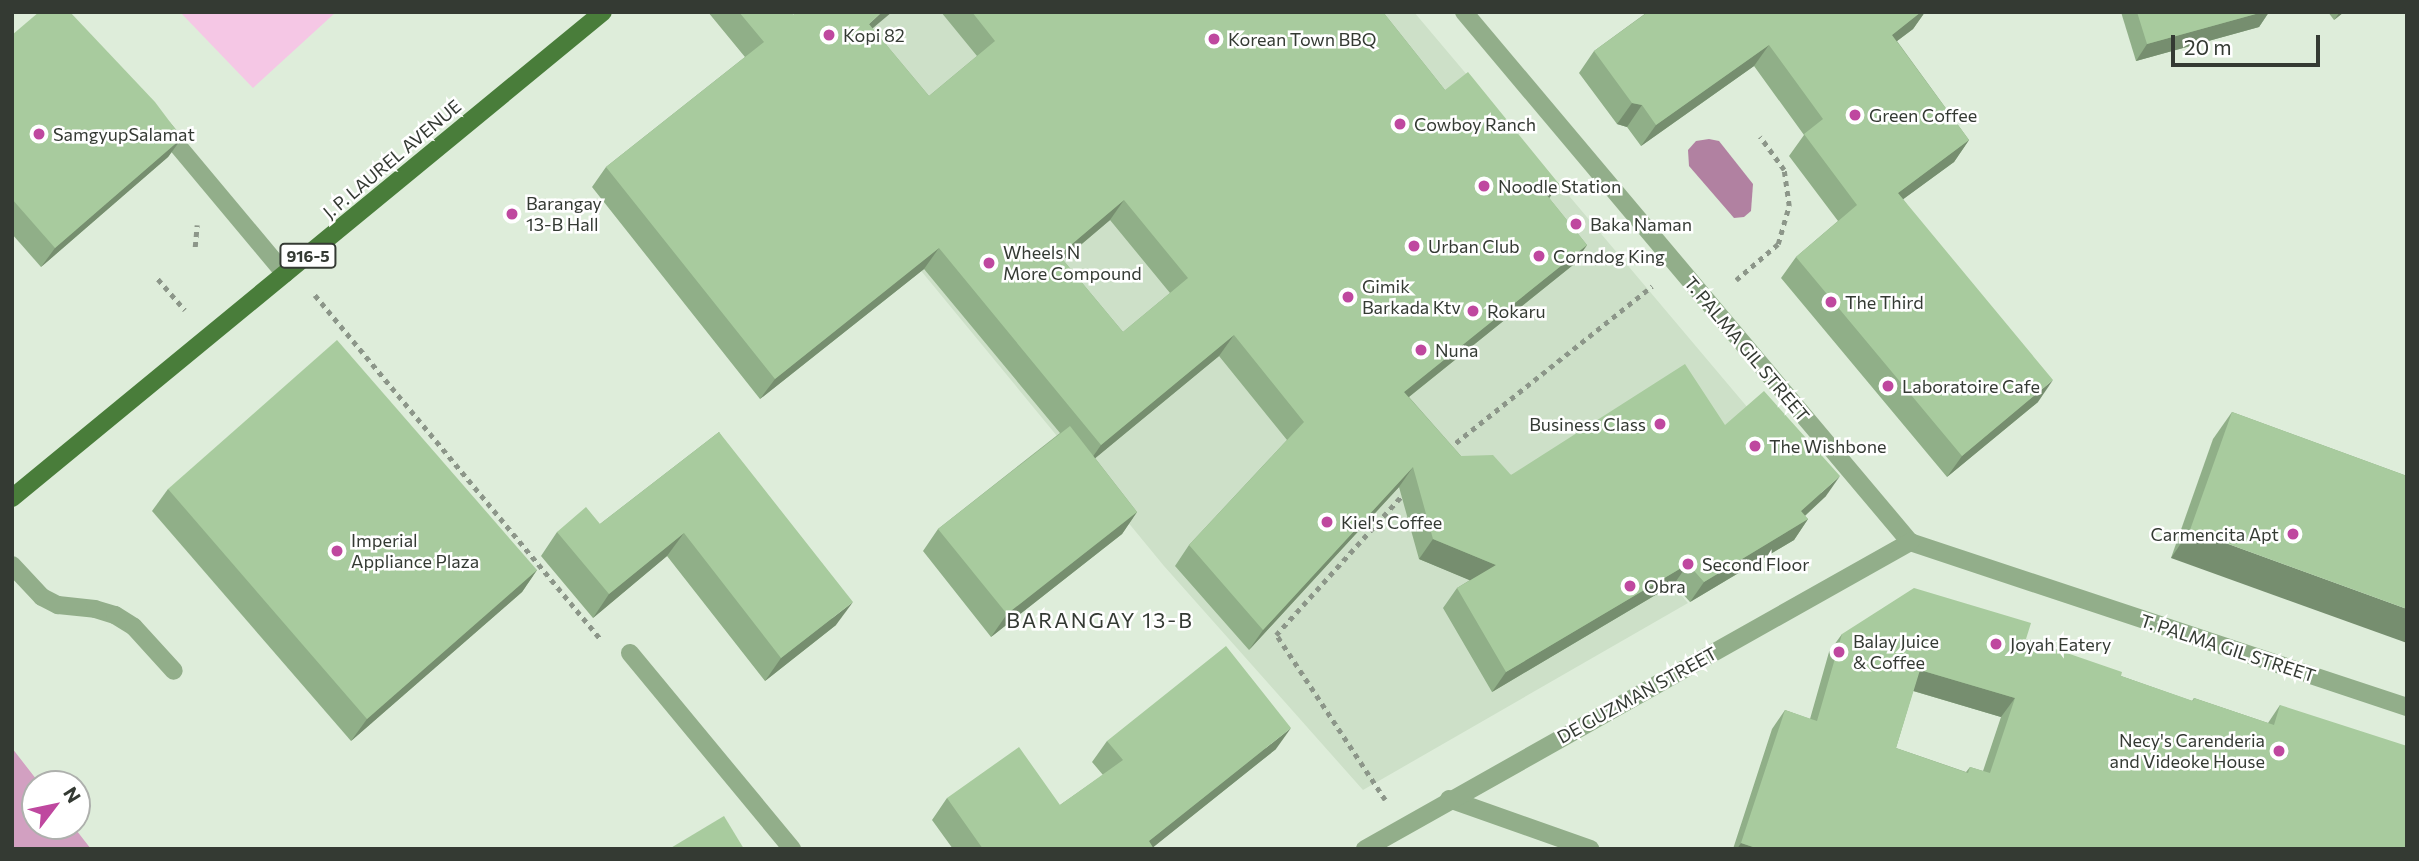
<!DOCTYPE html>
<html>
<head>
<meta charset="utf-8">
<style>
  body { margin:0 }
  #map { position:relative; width:2419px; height:861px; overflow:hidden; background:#deedda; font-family:Commissioner,sans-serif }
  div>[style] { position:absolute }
  .built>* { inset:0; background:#cde0c8 }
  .green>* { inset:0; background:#f5c7e5 }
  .forest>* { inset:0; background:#d2a0c1 }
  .water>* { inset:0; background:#b181a1 }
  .path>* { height:4.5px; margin-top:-2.25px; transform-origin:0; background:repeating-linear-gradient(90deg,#8c9689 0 5px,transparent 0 10px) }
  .minor>* { height:18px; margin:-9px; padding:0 9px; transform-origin:9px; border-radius:9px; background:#92ae8a }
  .major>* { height:18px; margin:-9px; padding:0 9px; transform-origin:9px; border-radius:9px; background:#497d3a }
  .wall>* { inset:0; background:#90af88 }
  .shaded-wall>* { inset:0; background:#768e6f }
  .building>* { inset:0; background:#a8cb9e }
  .dots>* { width:19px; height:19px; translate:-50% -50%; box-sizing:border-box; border:4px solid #fff; border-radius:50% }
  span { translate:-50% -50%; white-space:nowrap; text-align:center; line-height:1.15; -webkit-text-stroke:5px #fff; paint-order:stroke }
  .shield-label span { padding:2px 5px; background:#fff; border:2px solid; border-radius:5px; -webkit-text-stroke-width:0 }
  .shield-label { font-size:16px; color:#343a33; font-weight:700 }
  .poi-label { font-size:18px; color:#343a33 }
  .left { translate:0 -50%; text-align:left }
  .right { translate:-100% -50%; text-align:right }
  .street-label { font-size:18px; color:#343a33 }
  .quarter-label { font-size:21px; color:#343a33; letter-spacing:2px }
  .frame { position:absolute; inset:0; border:14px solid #343a33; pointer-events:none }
  .north { position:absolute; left:21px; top:770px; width:70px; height:70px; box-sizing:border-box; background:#fff; border:2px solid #aeb0ad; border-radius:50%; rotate:58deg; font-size:19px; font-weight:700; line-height:28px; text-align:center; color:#343a33 }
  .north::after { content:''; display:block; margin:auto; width:24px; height:32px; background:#bf489f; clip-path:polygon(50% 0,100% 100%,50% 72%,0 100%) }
  .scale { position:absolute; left:2171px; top:35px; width:149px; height:32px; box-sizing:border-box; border:4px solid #343a33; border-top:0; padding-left:9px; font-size:21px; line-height:24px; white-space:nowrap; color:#343a33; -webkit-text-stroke:5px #fff; paint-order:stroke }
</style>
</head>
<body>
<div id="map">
  <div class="built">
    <div style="clip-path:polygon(708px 12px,1414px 12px,1748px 408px,1710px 444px,1603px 508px,1688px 603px,1363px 790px,1164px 566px)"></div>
  </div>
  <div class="green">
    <div style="clip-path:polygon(180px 12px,336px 12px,253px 88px)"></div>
  </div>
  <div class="forest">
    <div style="clip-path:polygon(12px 748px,40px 784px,35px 784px,35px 826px,73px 826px,91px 849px,12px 849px)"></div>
  </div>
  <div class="water">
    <div style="clip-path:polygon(1709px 139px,1719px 141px,1753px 184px,1751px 211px,1744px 217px,1734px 218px,1689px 166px,1688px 150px,1696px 141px)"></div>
  </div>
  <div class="path">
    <div style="left:195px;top:247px;width:22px;rotate:-85deg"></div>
    <div style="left:158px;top:279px;width:41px;rotate:48.9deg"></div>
    <div style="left:1736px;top:280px;width:55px;rotate:-40.6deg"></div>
    <div style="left:1778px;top:244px;width:40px;rotate:-74deg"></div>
    <div style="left:1789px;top:206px;width:36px;rotate:-98deg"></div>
    <div style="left:1784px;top:170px;width:41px;rotate:-126deg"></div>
    <div style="left:315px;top:295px;width:446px;rotate:50.3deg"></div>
    <div style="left:1448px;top:449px;width:261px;rotate:-38.6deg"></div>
    <div style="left:1385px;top:800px;width:198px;rotate:-123.4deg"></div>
    <div style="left:1276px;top:635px;width:193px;rotate:-47.9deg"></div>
  </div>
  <div class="minor">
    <div style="left:1464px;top:12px;width:693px;rotate:49.92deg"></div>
    <div style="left:1910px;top:542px;width:524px;rotate:18.37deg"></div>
    <div style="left:163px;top:128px;width:190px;rotate:50.1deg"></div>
    <div style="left:12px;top:565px;width:44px;rotate:46.8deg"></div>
    <div style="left:42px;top:597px;width:18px;rotate:27deg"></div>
    <div style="left:58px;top:605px;width:37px;rotate:6deg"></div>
    <div style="left:95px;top:609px;width:21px;rotate:17deg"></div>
    <div style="left:115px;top:615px;width:22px;rotate:32deg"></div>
    <div style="left:134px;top:627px;width:59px;rotate:47.7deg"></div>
    <div style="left:630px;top:653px;width:254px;rotate:50.4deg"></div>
    <div style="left:1449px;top:799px;width:150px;rotate:19.5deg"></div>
    <div style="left:1365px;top:849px;width:626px;rotate:-29.39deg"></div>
  </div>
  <div class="major">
    <div style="left:12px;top:498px;width:765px;rotate:-39.43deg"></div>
  </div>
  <div class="wall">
    <div style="clip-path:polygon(evenodd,708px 12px,790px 12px,793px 15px,873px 29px,929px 96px,977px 56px,941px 12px,1383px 12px,1445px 90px,1559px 184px,1549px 198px,1587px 245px,1573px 265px,1409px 397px,1461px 456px,1511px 475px,1725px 425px,1826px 496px,1805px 516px,1808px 519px,1794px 540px,1690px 602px,1674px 584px,1492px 692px,1443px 608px,1457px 588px,1470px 580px,1419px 559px,1399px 487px,1249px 650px,1175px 566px,1189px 545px,1287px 440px,1219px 356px,1095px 458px,1137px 512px,1122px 534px,991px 637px,923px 551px,938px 529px,1060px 433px,924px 269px,760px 399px,592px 187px,606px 167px,745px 57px,708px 12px,1110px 220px,1170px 293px,1123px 332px,1063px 260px,1110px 220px)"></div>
    <div style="clip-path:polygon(1646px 12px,1925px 12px,1913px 29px,1897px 41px,1969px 140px,1954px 162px,1903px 199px,2038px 402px,1947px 477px,1781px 278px,1796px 257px,1838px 221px,1789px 156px,1804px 135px,1754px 66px,1641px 146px,1627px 127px,1617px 124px,1579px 73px,1594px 51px,1646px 13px)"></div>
    <div style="clip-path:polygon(2121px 12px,2269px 12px,2259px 27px,2136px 61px)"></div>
    <div style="clip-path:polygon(2328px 12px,2344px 12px,2334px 20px)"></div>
    <div style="clip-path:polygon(12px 35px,182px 138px,168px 157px,41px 267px,12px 234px)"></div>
    <div style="clip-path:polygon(2232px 412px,2407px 476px,2171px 558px,2213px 439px)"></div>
    <div style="clip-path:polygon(719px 432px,836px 625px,765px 681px,667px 556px,593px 618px,541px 556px,557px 532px,600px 524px)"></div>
    <div style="clip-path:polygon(168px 489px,537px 570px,522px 592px,351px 741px,152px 511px)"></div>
    <div style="clip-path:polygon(evenodd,1842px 634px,2026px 639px,2121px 676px,2192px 701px,2194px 698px,2268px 723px,2280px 705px,2407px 849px,1733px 849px,1772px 729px,1785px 710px,1810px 719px,1829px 652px,1842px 634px,1913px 691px,2001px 717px,1983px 771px,1970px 767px,1966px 772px,1896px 748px,1913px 691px)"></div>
    <div style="clip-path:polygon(1107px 741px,1276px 749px,1153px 847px,1154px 849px,953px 849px,932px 820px,947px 798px,1060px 805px,1103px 775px,1092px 762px)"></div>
  </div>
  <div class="shaded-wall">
    <div style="clip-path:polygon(882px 12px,892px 12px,854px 44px,869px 24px)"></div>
    <div style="clip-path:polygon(1921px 12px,1925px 12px,1913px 29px,1877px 56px,1892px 35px)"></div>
    <div style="clip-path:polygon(2263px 12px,2269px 12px,2259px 27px,2136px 61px,2147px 44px)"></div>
    <div style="clip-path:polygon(2340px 12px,2344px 12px,2334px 20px)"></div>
    <div style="clip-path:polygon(1769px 45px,1754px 66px,1641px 146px,1656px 125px)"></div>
    <div style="clip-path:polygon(1632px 103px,1642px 105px,1627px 127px,1617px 124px)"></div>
    <div style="clip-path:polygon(182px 138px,168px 157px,41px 267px,55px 248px)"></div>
    <div style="clip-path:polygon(1969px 140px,1954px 162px,1883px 214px,1898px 193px)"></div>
    <div style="clip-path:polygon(1559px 184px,1545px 204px,1546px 194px)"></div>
    <div style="clip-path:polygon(1124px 200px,1110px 220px,1045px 275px,1059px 255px)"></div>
    <div style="clip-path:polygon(1587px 245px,1573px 265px,1390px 412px,1404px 392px)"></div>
    <div style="clip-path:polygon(939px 248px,924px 269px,760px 399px,775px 379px)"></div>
    <div style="clip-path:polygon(1234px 335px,1219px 356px,1087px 465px,1101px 445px)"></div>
    <div style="clip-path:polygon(2053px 380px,2038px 402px,1947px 477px,1962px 456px)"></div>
    <div style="clip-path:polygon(1413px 467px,1399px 487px,1249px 650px,1263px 630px)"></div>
    <div style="clip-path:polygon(1840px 476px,1826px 496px,1787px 532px,1801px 511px)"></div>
    <div style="clip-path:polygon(1137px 512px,1122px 534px,991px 637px,1007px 614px)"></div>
    <div style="clip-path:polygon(1808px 519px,1794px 540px,1690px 602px,1704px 582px)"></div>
    <div style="clip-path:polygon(2190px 530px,2407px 609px,2407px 643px,2171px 558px)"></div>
    <div style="clip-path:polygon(684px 533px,667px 556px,593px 618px,609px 594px)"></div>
    <div style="clip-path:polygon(1433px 539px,1496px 565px,1481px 585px,1419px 559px)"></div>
    <div style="clip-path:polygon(1688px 564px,1674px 584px,1492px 692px,1506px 672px)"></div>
    <div style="clip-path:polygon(537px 570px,522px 592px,351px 741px,367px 719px)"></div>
    <div style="clip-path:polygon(853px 602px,836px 625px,765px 681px,781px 658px)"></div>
    <div style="clip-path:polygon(1920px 670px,2015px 698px,2001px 717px,1907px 689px)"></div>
    <div style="clip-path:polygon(1291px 728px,1276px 749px,1151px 849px,1149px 841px)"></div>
    <div style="clip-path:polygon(1741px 843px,1759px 849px,1737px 849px)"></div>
  </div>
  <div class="building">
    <div style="clip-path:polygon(39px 12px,70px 12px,155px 102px,182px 138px,55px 248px,12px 199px,12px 35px)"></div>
    <div style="clip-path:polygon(evenodd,739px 12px,790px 12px,793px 15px,796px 12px,882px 12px,869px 24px,929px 96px,995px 41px,972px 12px,1383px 12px,1445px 90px,1468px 72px,1559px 184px,1546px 194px,1587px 245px,1404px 392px,1461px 456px,1493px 455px,1511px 475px,1685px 364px,1725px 425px,1764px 391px,1840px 476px,1801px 511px,1808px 519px,1704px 582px,1688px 564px,1506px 672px,1457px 588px,1496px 565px,1433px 539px,1413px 467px,1263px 630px,1189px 545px,1304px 422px,1234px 335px,1101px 445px,939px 248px,775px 379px,606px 167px,764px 42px,739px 12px,1124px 200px,1188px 278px,1123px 332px,1059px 255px,1124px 200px)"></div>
    <div style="clip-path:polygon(1648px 12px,1921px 12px,1892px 35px,1969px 140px,1898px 193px,2053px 380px,1962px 456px,1796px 257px,1857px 205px,1804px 134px,1823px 119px,1769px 45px,1656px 125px,1642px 105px,1632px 103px,1594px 51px)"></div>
    <div style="clip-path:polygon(2137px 12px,2263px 12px,2147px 44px)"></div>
    <div style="clip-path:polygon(337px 340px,537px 570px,367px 719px,168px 489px)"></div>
    <div style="clip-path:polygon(2232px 412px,2407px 476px,2407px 609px,2190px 530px)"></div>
    <div style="clip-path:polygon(1070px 426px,1137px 512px,1007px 614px,938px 529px)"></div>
    <div style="clip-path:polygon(719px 432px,853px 602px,781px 658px,684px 533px,609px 594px,557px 532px,586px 507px,600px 524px)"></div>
    <div style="clip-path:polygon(evenodd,1914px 588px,2031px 623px,2026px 639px,2122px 672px,2121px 676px,2193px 701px,2194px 698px,2274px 725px,2280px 705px,2407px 746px,2407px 849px,1759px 849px,1741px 843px,1785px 710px,1817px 721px,1842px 634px,1914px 588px,1920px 670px,2015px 698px,1990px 773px,1970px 767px,1968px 773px,1896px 748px,1920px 670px)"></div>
    <div style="clip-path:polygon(1226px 646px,1291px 728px,1149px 841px,1154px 849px,983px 849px,947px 798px,1019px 747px,1060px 805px,1123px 760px,1107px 741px)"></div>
    <div style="clip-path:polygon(724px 816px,744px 849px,669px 849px)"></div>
  </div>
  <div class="dots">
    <div style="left:829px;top:35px;background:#bf489f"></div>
    <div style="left:1214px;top:39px;background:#bf489f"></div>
    <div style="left:1855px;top:115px;background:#bf489f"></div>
    <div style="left:1400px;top:124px;background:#bf489f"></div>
    <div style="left:39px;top:134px;background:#bf489f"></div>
    <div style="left:1484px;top:186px;background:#bf489f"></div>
    <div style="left:512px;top:214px;background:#bf489f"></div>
    <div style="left:1576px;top:224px;background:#bf489f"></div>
    <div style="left:1414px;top:246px;background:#bf489f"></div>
    <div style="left:1539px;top:256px;background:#bf489f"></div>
    <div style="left:989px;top:263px;background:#bf489f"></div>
    <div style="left:1348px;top:297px;background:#bf489f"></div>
    <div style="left:1831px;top:302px;background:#bf489f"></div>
    <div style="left:1473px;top:311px;background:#bf489f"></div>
    <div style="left:1421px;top:350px;background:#bf489f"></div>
    <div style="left:1888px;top:386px;background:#bf489f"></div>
    <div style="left:1660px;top:424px;background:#bf489f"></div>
    <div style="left:1755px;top:446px;background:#bf489f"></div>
    <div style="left:1327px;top:522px;background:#bf489f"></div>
    <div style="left:2293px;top:534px;background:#bf489f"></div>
    <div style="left:337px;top:551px;background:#bf489f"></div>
    <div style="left:1688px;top:564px;background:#bf489f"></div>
    <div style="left:1630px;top:586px;background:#bf489f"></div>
    <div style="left:1996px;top:644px;background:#bf489f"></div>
    <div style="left:1839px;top:652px;background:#bf489f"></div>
    <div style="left:2279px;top:751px;background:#bf489f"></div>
  </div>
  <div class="shield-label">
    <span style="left:308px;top:256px">916-5</span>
  </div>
  <div class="poi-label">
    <span class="left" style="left:843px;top:35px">Kopi 82</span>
    <span class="left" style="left:1228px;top:39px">Korean Town BBQ</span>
    <span class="left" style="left:1869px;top:115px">Green Coffee</span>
    <span class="left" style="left:1414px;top:124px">Cowboy Ranch</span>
    <span class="left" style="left:53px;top:134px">SamgyupSalamat</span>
    <span class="left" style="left:1498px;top:186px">Noodle Station</span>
    <span class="left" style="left:526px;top:214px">Barangay<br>13-B Hall</span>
    <span class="left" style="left:1590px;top:224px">Baka Naman</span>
    <span class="left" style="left:1428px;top:246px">Urban Club</span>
    <span class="left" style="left:1003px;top:263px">Wheels N<br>More Compound</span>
    <span class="left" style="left:1553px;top:256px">Corndog King</span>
    <span class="left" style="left:1362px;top:297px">Gimik<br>Barkada Ktv</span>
    <span class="left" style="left:1845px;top:302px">The Third</span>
    <span class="left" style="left:1487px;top:311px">Rokaru</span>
    <span class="left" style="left:1435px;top:350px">Nuna</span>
    <span class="left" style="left:1902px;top:386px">Laboratoire Cafe</span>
    <span class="right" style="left:1646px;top:424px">Business Class</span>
    <span class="left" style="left:1769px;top:446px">The Wishbone</span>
    <span class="left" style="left:1341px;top:522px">Kiel's Coffee</span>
    <span class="right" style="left:2279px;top:534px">Carmencita Apt</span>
    <span class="left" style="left:351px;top:551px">Imperial<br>Appliance Plaza</span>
    <span class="left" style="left:1702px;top:564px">Second Floor</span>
    <span class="left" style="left:1644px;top:586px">Obra</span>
    <span class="left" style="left:1853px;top:652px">Balay Juice<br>&amp; Coffee</span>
    <span class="left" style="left:2010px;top:644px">Joyah Eatery</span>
    <span class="right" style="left:2265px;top:751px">Necy's Carenderia<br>and Videoke House</span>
  </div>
  <div class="street-label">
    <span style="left:392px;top:159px;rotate:-40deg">J. P. LAUREL AVENUE</span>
    <span style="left:1747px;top:349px;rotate:50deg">T. PALMA GIL STREET</span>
    <span style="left:2228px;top:648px;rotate:18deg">T. PALMA GIL STREET</span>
    <span style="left:1637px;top:695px;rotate:-29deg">DE GUZMAN STREET</span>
  </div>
  <div class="quarter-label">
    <span style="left:1100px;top:620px">BARANGAY 13-B</span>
  </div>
  <div class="frame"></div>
  <div class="north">N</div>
  <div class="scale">20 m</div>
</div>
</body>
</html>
